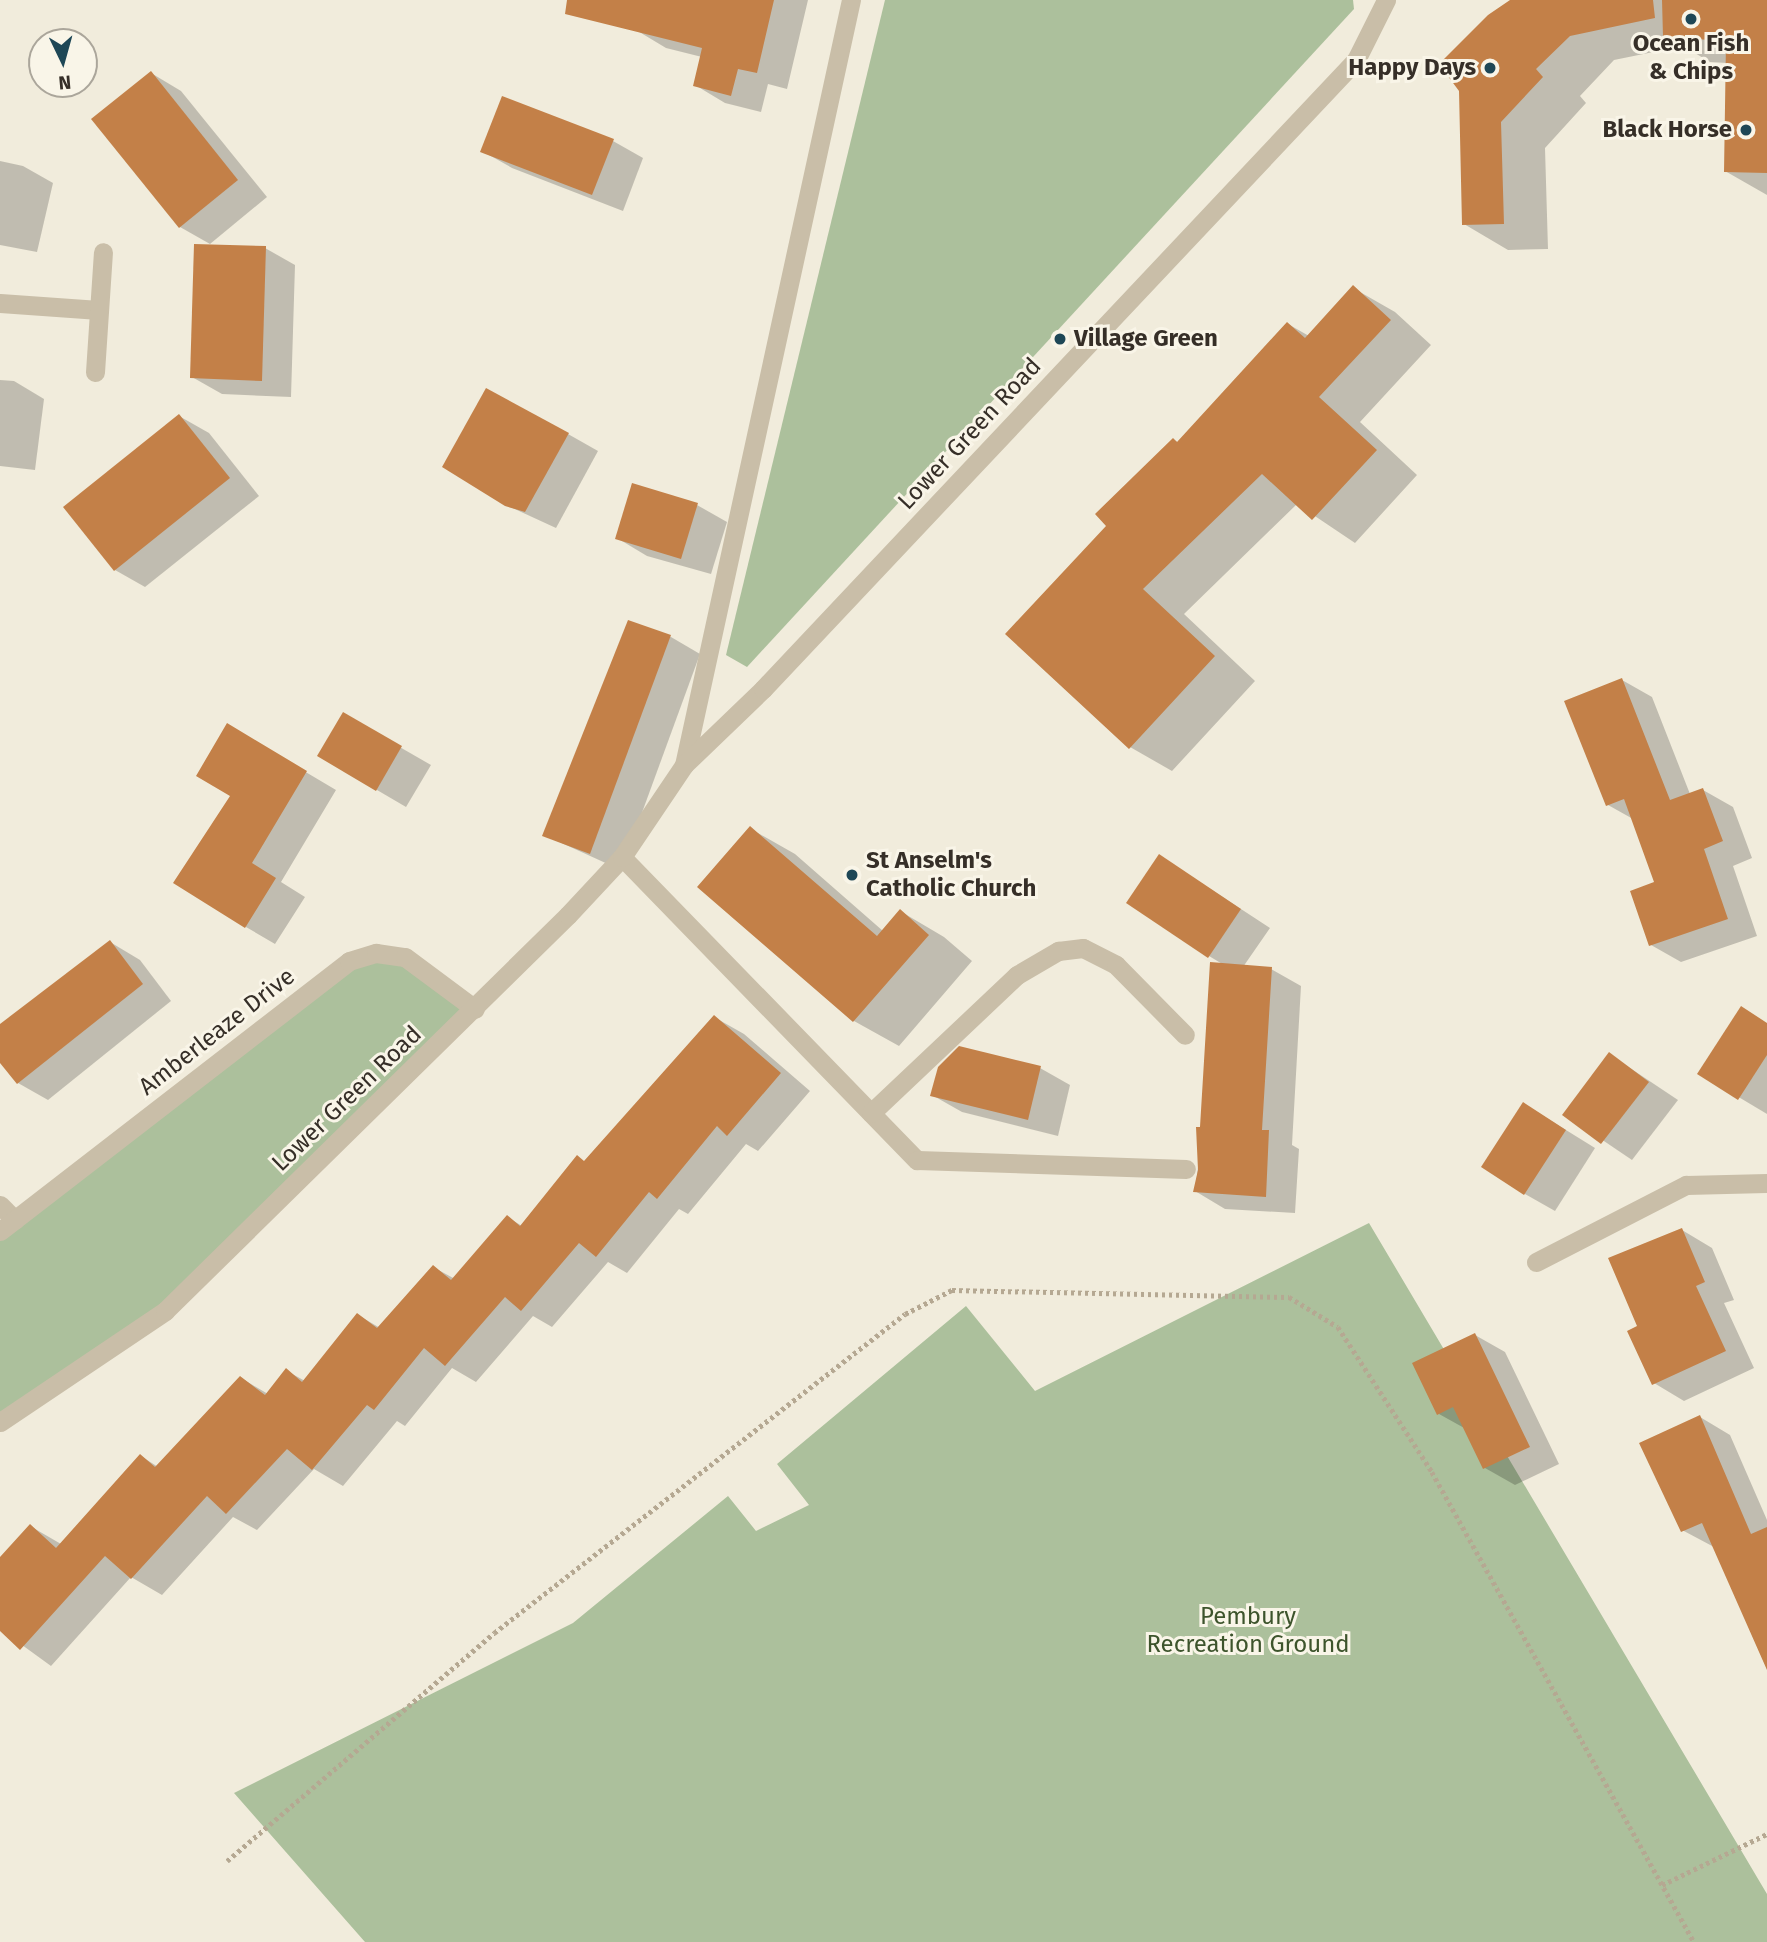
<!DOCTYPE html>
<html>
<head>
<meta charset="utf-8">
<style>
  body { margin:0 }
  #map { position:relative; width:1767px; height:1942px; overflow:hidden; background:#f1ecdc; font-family:"Fira Sans",sans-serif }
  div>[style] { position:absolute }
  .green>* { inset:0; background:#acc09c }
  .shadow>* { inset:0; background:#0003 }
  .building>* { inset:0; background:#c38048 }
  .path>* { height:4.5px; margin-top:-2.25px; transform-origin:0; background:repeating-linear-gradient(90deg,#b5a892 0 3.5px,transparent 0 7px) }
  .service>* { height:19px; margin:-9.5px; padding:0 9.5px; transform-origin:9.5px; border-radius:9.5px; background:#c9bea8 }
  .minor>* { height:19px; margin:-9.5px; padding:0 9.5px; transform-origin:9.5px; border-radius:9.5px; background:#c9bea8 }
  .tertiary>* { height:19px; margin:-9.5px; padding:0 9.5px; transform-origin:9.5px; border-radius:9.5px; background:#c9bea8 }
  .dots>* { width:19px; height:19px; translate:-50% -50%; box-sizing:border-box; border:4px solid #f9f5e8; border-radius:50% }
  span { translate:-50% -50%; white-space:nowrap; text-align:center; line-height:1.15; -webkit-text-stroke:6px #f9f5e8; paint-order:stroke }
  .poi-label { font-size:24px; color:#362f28; font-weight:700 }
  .right { translate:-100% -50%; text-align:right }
  .left { translate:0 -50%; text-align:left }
  .street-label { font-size:24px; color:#362f28 }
  .park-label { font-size:24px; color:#3d542c }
  .north { position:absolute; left:28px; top:28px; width:70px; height:70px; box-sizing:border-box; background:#f9f5e8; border:2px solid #aba69b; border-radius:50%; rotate:175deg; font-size:19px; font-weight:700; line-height:28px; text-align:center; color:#362f28 }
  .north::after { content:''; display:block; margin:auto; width:24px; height:32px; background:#1e4756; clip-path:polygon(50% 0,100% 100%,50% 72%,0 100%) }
</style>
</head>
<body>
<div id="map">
  <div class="green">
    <div style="clip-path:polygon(885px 0,1353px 0,1354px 9px,747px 667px,726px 655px)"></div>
    <div style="clip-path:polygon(405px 957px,475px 1009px,165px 1311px,0 1422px,0 1231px,349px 961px)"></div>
    <div style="clip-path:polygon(1369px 1223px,1767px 1894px,1767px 1942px,365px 1942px,234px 1793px,573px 1623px,728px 1496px,756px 1531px,809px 1505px,777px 1464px,966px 1306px,1035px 1391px)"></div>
  </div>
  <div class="shadow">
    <div style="clip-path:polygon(643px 0,808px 0,787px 89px,768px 84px,761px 112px,725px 103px,695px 85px,702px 57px,666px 48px,636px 30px)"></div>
    <div style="clip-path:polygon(1513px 0,1767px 0,1767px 195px,1725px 171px,1727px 63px,1710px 62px,1683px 46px,1614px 60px,1580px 96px,1586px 103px,1545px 148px,1548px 249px,1508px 250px,1464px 224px)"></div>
    <div style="clip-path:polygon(151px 73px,181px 91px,267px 197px,210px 244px,180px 227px)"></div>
    <div style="clip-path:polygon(503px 99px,613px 141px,643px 158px,623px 211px,512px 168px,482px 151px)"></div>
    <div style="clip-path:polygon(0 161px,23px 166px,53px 183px,37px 252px,0 245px)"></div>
    <div style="clip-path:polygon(265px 248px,295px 265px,291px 397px,222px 394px,192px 377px)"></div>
    <div style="clip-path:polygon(1353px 288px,1395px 312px,1431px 345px,1360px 422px,1417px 475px,1355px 543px,1297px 504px,1184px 614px,1255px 681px,1172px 771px,1130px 747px,1108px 526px,1174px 440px,1179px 443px,1288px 324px,1309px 336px)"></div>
    <div style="clip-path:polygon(0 380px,14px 381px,44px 399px,35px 470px,0 466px)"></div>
    <div style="clip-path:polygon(179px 416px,209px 433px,259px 496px,145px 587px,115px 570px)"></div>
    <div style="clip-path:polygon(568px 434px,598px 451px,556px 528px,506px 505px)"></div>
    <div style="clip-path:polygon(634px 485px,697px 505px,727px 522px,711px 574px,647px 556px,617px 538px)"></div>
    <div style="clip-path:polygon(629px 622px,671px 637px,700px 654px,621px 870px,544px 835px)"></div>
    <div style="clip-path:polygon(1622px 680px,1652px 697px,1690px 794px,1703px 790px,1733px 807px,1752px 858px,1733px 866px,1757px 936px,1681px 962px,1651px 945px,1656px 883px,1633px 819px,1608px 805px)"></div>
    <div style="clip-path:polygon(344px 715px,431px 765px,406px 807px,319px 756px)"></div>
    <div style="clip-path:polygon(228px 726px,336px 790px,281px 882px,305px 897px,275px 944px,246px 927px)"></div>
    <div style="clip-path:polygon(751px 829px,795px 854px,883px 931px,900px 911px,944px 937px,972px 961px,899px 1046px,854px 1021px,700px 887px)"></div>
    <div style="clip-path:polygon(1160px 856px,1270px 928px,1243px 967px,1271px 969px,1301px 986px,1292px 1145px,1299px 1149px,1295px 1213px,1225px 1209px,1195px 1191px,1224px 965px,1209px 956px)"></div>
    <div style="clip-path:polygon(110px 942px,140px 960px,171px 1001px,48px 1100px,18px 1083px,0 1061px,0 1027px)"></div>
    <div style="clip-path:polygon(714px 1017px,744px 1034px,810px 1091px,758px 1151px,746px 1144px,688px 1214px,679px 1209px,627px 1273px,608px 1262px,552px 1327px,533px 1316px,476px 1382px,452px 1368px,405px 1426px,397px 1421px,343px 1486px,314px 1469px,257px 1530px,233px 1517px,162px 1595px,131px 1577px,51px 1666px,0 1629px,0 1560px,30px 1526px,61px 1544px,141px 1456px,158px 1467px,241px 1378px,268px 1394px,287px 1371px,305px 1381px,358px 1315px,380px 1328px,433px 1267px,455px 1279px,507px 1217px,522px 1226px,586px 1162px)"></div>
    <div style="clip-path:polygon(1767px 1023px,1767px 1114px,1700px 1074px)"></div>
    <div style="clip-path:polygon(1609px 1054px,1678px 1100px,1632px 1160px,1564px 1114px)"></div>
    <div style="clip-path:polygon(1040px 1068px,1070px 1085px,1058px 1136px,962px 1112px,932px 1095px)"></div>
    <div style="clip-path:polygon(1524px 1104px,1595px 1148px,1555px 1211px,1525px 1194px)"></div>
    <div style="clip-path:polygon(1682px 1230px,1712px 1248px,1734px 1300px,1724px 1303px,1754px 1368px,1684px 1401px,1654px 1383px,1639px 1327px)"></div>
    <div style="clip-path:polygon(1475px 1335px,1505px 1352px,1559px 1464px,1515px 1485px,1485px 1468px,1466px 1429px,1439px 1414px)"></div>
    <div style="clip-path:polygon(1700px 1417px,1730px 1435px,1767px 1520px,1767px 1669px,1714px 1547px,1682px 1530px)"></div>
  </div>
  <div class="building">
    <div style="clip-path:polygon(567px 0,774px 0,757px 73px,738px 69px,731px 96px,693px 86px,702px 48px,565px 14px)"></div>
    <div style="clip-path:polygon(1510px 0,1653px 0,1655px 18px,1570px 36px,1536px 69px,1543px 77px,1501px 122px,1504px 224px,1462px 225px,1459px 91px,1439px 64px,1488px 15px)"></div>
    <div style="clip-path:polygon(1662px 0,1767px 0,1767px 173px,1724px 172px,1726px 41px,1663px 37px)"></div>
    <div style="clip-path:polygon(151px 71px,238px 180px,179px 228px,91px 119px)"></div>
    <div style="clip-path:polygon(502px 96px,614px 139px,592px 195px,480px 152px)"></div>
    <div style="clip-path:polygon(194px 244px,266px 246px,262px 381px,190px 378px)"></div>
    <div style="clip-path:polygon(1353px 285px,1391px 320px,1319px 397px,1377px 450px,1312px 520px,1262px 474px,1143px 589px,1215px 656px,1129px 749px,1005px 634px,1106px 526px,1095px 514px,1173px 438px,1177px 442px,1287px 322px,1305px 338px)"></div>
    <div style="clip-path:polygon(486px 388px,569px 433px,525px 512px,505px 506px,442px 467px)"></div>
    <div style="clip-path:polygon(179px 414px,230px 478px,114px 571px,63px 507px)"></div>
    <div style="clip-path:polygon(632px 483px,698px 503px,681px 559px,615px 539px)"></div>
    <div style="clip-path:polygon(628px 620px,671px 635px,590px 854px,542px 836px)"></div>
    <div style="clip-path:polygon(1622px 678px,1670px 800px,1703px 788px,1723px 841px,1704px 849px,1728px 919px,1649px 946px,1630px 891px,1654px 882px,1624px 799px,1606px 806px,1564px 701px)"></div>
    <div style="clip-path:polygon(343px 712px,402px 746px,376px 791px,317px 756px)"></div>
    <div style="clip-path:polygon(227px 723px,307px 771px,252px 863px,276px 878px,245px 928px,173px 883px,230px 796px,196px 776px)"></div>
    <div style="clip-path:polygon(750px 826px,877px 936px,900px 909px,929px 935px,853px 1022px,697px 887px)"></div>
    <div style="clip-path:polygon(1159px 854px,1241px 909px,1208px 958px,1126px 903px)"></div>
    <div style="clip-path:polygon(110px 940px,143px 984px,17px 1084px,0 1063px,0 1024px)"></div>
    <div style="clip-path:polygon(1210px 962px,1272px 967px,1262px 1130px,1269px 1130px,1266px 1197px,1193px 1192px,1198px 1170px,1196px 1127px,1200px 1127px)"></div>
    <div style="clip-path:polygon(1741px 1006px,1767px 1023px,1767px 1055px,1738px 1100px,1697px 1074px)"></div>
    <div style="clip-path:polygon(714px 1015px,781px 1073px,727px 1136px,717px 1126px,657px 1199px,649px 1192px,596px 1257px,579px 1243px,521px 1311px,505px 1297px,445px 1366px,424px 1348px,374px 1410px,367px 1405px,312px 1470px,287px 1449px,226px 1514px,207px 1496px,131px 1579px,105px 1556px,20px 1650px,0 1631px,0 1557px,30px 1524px,56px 1548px,140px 1454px,155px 1467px,240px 1376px,265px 1395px,286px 1368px,302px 1382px,357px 1313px,377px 1328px,433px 1265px,451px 1280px,507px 1215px,520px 1226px,577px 1155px,584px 1161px)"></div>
    <div style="clip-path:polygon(959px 1046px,1041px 1066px,1028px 1120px,930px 1096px,938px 1067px)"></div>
    <div style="clip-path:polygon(1609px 1052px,1649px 1082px,1601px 1144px,1562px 1115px)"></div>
    <div style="clip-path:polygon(1523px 1102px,1566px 1130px,1524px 1195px,1481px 1167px)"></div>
    <div style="clip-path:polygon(1682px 1228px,1705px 1282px,1696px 1286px,1726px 1351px,1652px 1385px,1627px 1331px,1637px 1326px,1608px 1258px)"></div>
    <div style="clip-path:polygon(1475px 1333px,1530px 1447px,1483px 1469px,1453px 1407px,1437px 1415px,1412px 1363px)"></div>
    <div style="clip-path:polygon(1700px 1415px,1751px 1534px,1767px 1527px,1767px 1670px,1702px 1523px,1681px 1532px,1639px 1443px)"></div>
  </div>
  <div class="path">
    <div style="left:227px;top:1861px;width:351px;rotate:-40.5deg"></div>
    <div style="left:494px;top:1633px;width:520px;rotate:-37.82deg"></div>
    <div style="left:905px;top:1314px;width:53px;rotate:-27.1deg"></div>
    <div style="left:952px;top:1290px;width:337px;rotate:1.2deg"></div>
    <div style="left:1289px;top:1297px;width:57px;rotate:31.5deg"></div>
    <div style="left:1338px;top:1327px;width:173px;rotate:57deg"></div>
    <div style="left:1432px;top:1472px;width:538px;rotate:60.86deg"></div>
    <div style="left:1662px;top:1885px;width:117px;rotate:-25.9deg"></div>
  </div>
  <div class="service">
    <div style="left:622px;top:857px;width:423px;rotate:45.8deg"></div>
    <div style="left:917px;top:1160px;width:269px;rotate:1.9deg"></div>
    <div style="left:871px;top:1113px;width:201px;rotate:-43.4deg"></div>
    <div style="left:1017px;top:975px;width:48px;rotate:-30.3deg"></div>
    <div style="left:1058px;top:951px;width:25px;rotate:-7deg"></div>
    <div style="left:1083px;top:948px;width:37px;rotate:27deg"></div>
    <div style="left:1116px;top:965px;width:98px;rotate:45.4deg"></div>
    <div style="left:1536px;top:1262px;width:169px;rotate:-27.2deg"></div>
    <div style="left:1686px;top:1185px;width:81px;rotate:-1.4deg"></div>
  </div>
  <div class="minor">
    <div style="left:0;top:303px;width:99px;rotate:4deg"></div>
    <div style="left:95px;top:372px;width:120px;rotate:-86.2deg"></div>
    <div style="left:0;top:1205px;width:21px;rotate:45deg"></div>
    <div style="left:0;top:1231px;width:441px;rotate:-37.7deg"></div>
    <div style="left:349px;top:961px;width:28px;rotate:-17deg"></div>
    <div style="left:376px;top:953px;width:29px;rotate:8deg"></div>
    <div style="left:405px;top:957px;width:87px;rotate:36.6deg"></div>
  </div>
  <div class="tertiary">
    <div style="left:684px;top:765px;width:783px;rotate:-77.69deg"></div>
    <div style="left:0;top:1422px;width:199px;rotate:-33.9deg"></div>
    <div style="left:165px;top:1311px;width:565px;rotate:-44.5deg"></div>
    <div style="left:568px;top:915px;width:79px;rotate:-47deg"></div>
    <div style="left:622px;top:857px;width:111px;rotate:-56deg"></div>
    <div style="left:684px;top:765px;width:110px;rotate:-43.9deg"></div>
    <div style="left:763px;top:689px;width:864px;rotate:-46.69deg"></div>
    <div style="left:1356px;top:60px;width:67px;rotate:-63.4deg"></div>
  </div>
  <div class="dots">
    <div style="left:1691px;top:19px;background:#1e4756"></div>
    <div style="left:1490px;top:68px;background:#1e4756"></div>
    <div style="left:1746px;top:130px;background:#1e4756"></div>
    <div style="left:1060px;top:339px;background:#1e4756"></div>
    <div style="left:852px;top:875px;background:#1e4756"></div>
  </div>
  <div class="poi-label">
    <span style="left:1691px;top:58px">Ocean Fish<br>&amp; Chips</span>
    <span class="right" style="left:1476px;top:68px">Happy Days</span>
    <span class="right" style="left:1732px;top:130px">Black Horse</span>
    <span class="left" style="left:1074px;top:339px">Village Green</span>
    <span class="left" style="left:866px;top:875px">St Anselm's<br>Catholic Church</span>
  </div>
  <div class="street-label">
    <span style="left:970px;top:434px;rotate:-47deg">Lower Green Road</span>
    <span style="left:217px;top:1032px;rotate:-38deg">Amberleaze Drive</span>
    <span style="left:347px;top:1099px;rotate:-44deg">Lower Green Road</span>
  </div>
  <div class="park-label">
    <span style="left:1248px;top:1631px">Pembury<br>Recreation Ground</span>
  </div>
  <div class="north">N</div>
</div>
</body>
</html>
